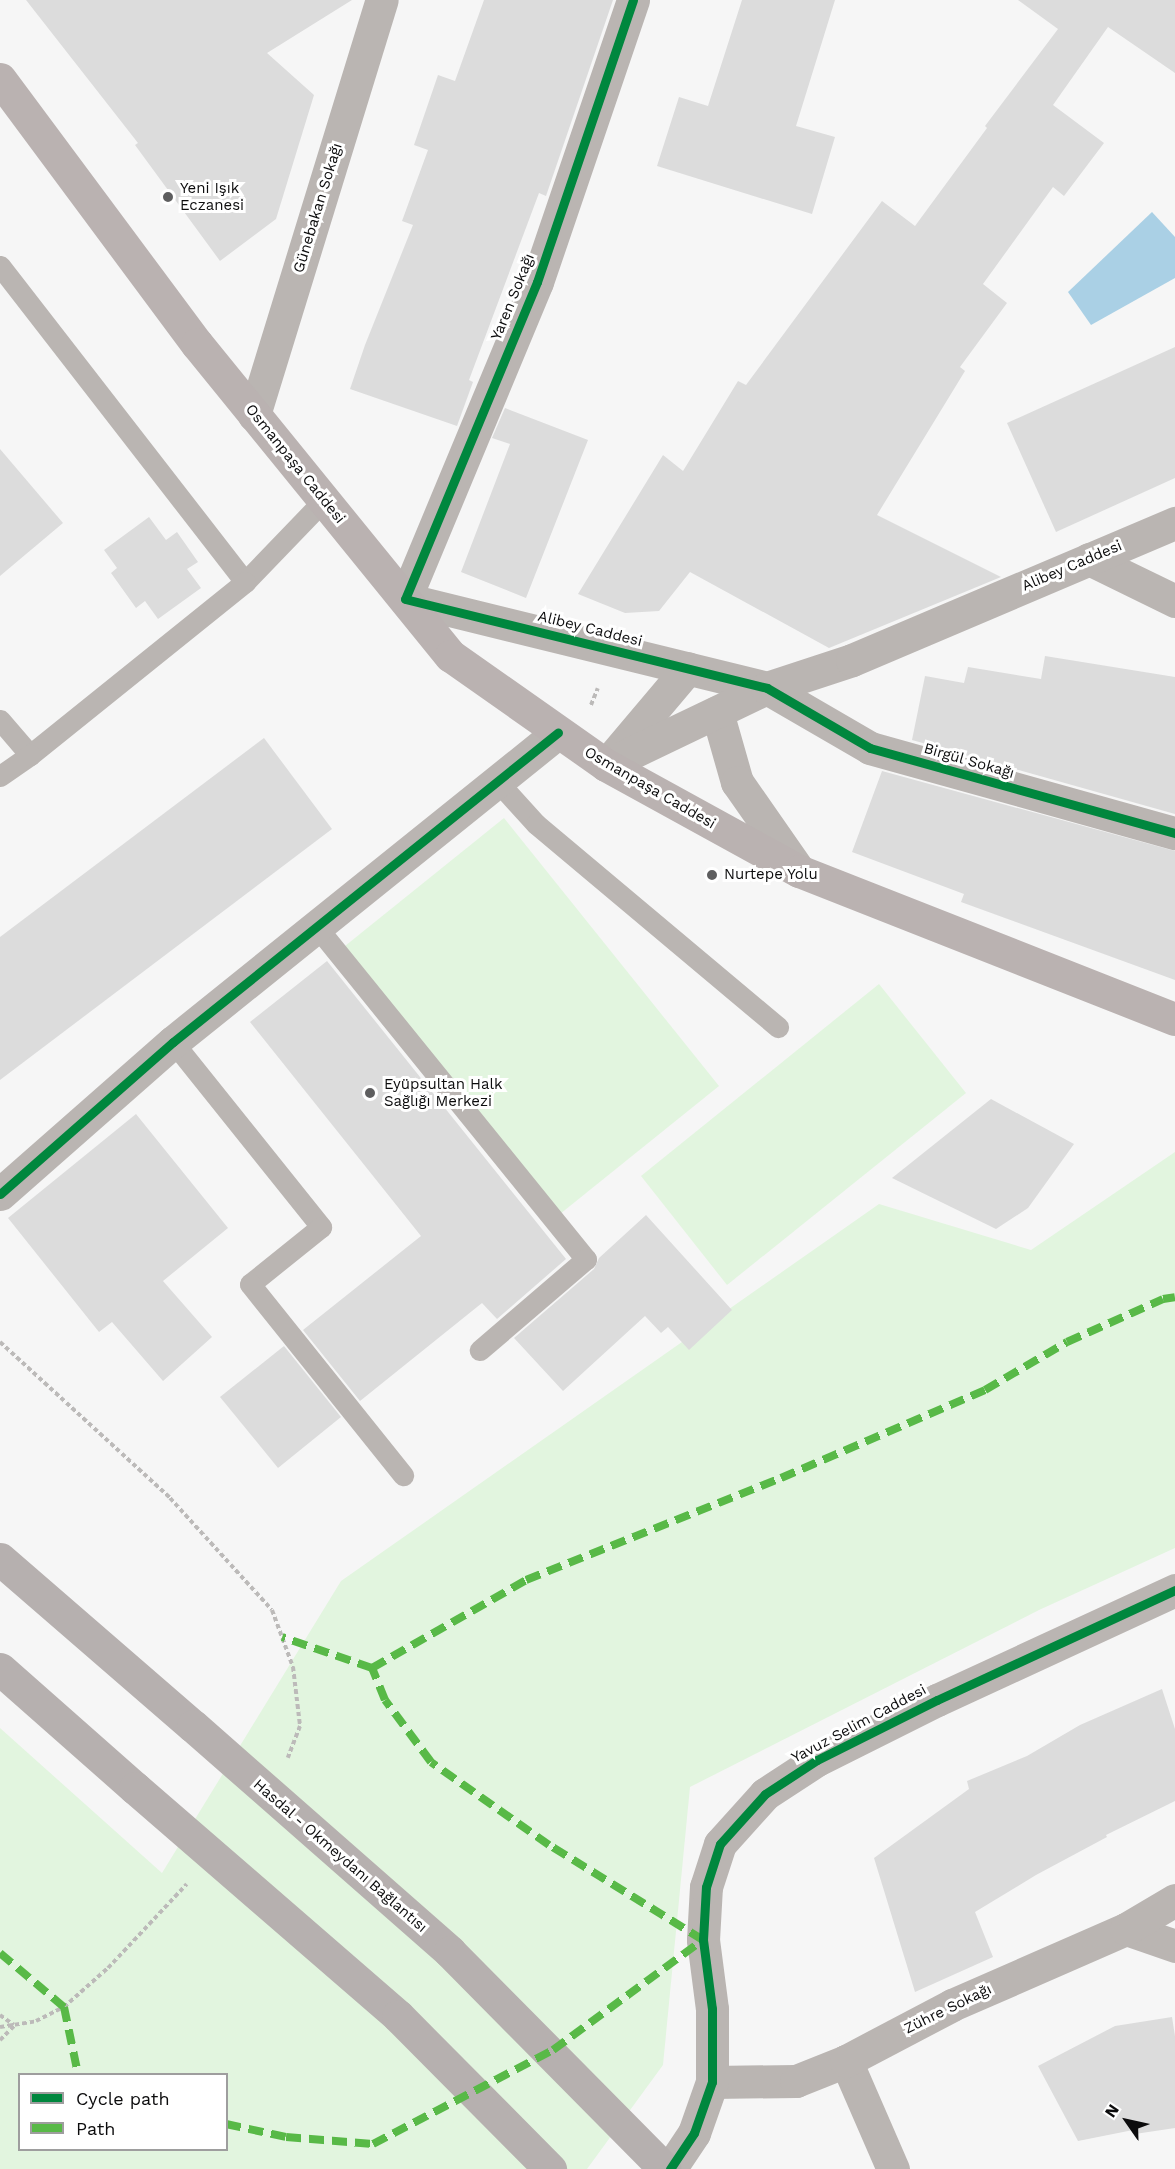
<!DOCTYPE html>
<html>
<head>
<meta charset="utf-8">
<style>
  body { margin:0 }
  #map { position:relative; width:1175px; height:2169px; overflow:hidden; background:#f6f6f6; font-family:"Work Sans",sans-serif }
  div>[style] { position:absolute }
  .green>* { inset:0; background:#e2f5df }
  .water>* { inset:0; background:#aad0e5 }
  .building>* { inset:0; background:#dcdcdc }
  .path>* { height:4px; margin-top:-2px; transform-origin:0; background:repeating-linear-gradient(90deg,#bcbab9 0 4.5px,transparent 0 7.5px) }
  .service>* { height:21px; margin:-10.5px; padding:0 10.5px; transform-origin:10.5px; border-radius:10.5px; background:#bab5b2 }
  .minor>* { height:33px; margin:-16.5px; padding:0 16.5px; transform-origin:16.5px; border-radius:16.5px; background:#bab5b2 }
  .tertiary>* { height:33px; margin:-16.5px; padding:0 16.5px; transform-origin:16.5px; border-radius:16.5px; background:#bab5b2 }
  .secondary>* { height:33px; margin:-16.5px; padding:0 16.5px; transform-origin:16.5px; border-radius:16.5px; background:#bab2b1 }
  .motorway>* { height:33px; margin:-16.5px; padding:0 16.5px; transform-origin:16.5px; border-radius:16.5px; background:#b6b0af }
  .motorway-bridge>* { height:33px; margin:-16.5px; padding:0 16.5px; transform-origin:16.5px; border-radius:16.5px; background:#b6b0af }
  .quiet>* { height:8px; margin-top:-4px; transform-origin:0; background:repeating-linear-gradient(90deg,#58b947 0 15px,transparent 0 23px) }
  .cycleway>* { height:9px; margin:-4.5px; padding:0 4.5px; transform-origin:4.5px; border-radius:4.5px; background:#00873e }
  .dots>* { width:16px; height:16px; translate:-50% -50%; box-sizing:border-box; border:3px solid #fff; border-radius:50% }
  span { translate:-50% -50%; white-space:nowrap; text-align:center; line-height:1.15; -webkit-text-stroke:6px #fff; paint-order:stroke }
  .poi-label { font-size:15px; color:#0c0c0d }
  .left { translate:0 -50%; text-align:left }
  .street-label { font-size:15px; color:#0c0c0d }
  .legend { position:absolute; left:18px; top:2073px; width:210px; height:78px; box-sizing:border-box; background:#fff; border:2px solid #9e9e9e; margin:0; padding:8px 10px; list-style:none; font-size:18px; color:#0c0c0d }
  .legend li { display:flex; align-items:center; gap:12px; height:30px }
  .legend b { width:30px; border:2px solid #9e9e9e }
  .north { position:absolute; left:1097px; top:2091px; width:60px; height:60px; -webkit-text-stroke:4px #fff; paint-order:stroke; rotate:304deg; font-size:16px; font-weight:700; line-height:24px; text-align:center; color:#0c0c0d }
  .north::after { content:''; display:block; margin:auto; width:21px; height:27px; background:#0c0c0d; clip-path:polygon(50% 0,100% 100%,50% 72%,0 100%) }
</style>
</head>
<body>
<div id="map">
  <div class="green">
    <div style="clip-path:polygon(504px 818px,719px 1086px,560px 1214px,345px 946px)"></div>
    <div style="clip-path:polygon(879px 984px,966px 1093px,727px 1285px,641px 1176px)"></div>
    <div style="clip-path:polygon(evenodd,1175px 1152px,1175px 1548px,1039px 1610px,690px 1787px,663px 2065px,587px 2169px,0 2169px,0 1728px,162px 1873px,341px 1581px,879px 1204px,1031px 1250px,1175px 1152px,20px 2074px,226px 2074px,226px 2150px,20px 2150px,20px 2074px)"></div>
  </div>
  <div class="water">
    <div style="clip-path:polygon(1152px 212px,1175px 237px,1175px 278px,1091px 325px,1068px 292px)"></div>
  </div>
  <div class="building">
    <div style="clip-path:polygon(26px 0,352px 0,267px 53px,314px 95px,276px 219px,220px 261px,135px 145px,138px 143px)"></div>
    <div style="clip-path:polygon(484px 0,613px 0,546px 196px,539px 193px,469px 380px,473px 382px,457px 426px,350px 389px,365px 345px,413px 225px,402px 221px,428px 150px,414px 145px,438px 75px,455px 81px)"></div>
    <div style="clip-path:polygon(742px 0,835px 0,796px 126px,835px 137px,812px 214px,657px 166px,679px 97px,708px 106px)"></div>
    <div style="clip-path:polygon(1018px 0,1175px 0,1175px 73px,1108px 27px,1053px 105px,1104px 143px,1064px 196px,1053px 187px,983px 284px,1007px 303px,960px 367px,965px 371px,877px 515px,1001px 577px,829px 648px,690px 572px,659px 611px,625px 613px,578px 594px,663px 455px,683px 471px,738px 381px,746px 385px,882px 201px,915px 226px,987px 128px,985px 126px,1058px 29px)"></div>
    <div style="clip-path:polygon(1175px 347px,1175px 478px,1056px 532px,1007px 423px)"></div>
    <div style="clip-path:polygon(505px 408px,588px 440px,526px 598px,461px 572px,510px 444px,492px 438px)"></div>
    <div style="clip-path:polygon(0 449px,63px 523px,0 576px)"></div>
    <div style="clip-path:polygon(149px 517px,166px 540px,177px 532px,198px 562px,187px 569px,201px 588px,158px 619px,145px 601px,136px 608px,111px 573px,117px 568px,104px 550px)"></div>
    <div style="clip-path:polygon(1045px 656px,1175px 677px,1175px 814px,912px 740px,925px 676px,964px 683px,968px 667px,1041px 679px)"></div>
    <div style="clip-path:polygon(264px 738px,332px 829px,0 1080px,0 937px)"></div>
    <div style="clip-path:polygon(882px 771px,1175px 851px,1175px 980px,961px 902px,964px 894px,852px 852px)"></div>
    <div style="clip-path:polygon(327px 961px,566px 1259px,497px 1319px,482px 1303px,360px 1401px,303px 1330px,421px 1236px,250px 1022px)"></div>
    <div style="clip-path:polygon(991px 1099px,1074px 1144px,1028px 1208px,996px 1229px,892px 1178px)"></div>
    <div style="clip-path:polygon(136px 1114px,228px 1228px,163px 1281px,212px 1337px,163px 1381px,112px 1322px,99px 1332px,8px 1218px)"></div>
    <div style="clip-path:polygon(646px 1215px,732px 1310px,689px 1350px,668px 1327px,661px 1333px,645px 1316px,563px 1391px,514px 1338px,594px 1269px,599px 1258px)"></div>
    <div style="clip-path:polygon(284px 1346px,341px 1417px,278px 1468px,220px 1397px)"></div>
    <div style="clip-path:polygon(1162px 1689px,1175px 1729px,1175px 1801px,1106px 1835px,1107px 1837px,1036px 1875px,975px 1912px,993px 1957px,915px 1992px,874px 1858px,969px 1789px,967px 1781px,1027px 1756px,1080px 1725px)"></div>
    <div style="clip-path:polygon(1172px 2017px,1175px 2036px,1175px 2128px,1135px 2134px,1133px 2130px,1078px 2141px,1038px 2066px,1115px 2026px)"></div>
  </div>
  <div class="path">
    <div style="left:591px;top:705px;width:18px;rotate:-68deg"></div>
    <div style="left:0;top:1342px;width:231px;rotate:42.5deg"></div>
    <div style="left:170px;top:1498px;width:151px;rotate:47.7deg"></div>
    <div style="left:272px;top:1610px;width:61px;rotate:69.8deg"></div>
    <div style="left:293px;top:1667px;width:59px;rotate:83.2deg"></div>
    <div style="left:300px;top:1726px;width:34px;rotate:111deg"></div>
    <div style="left:0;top:2015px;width:17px;rotate:36deg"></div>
    <div style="left:0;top:2027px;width:36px;rotate:-9deg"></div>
    <div style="left:36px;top:2021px;width:31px;rotate:-27deg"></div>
    <div style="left:64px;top:2007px;width:59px;rotate:-41.6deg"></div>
    <div style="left:108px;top:1968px;width:115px;rotate:-46.8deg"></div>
    <div style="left:0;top:2040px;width:20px;rotate:-45deg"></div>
  </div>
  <div class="service">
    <div style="left:0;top:266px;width:400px;rotate:52.2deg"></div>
    <div style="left:245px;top:582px;width:114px;rotate:-46.1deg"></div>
    <div style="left:0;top:720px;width:46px;rotate:49.4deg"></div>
    <div style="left:30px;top:755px;width:276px;rotate:-38.8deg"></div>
    <div style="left:0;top:776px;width:37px;rotate:-35deg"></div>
    <div style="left:497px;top:781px;width:58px;rotate:47.8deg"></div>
    <div style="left:536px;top:824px;width:316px;rotate:40deg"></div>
    <div style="left:316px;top:926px;width:429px;rotate:51deg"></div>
    <div style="left:586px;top:1259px;width:140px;rotate:139.4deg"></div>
    <div style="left:173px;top:1042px;width:237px;rotate:51.3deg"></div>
    <div style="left:321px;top:1227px;width:91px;rotate:141.2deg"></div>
    <div style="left:250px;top:1284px;width:245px;rotate:51.3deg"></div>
  </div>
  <div class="minor">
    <div style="left:254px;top:415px;width:434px;rotate:-72.9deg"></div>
    <div style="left:1089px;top:559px;width:96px;rotate:26deg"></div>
    <div style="left:405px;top:599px;width:343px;rotate:-67.4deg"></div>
    <div style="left:537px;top:282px;width:298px;rotate:-71.2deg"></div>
    <div style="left:767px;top:688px;width:119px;rotate:30.2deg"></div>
    <div style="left:870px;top:748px;width:317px;rotate:15.6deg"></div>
    <div style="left:0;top:1194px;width:230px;rotate:-41.3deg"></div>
    <div style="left:173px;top:1042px;width:494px;rotate:-38.8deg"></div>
    <div style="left:1126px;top:1929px;width:52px;rotate:19.1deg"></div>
    <div style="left:846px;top:2061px;width:118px;rotate:66.5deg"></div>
    <div style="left:712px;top:2082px;width:84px;rotate:-0.7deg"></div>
    <div style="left:796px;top:2081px;width:54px;rotate:-21.8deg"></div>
    <div style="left:846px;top:2061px;width:120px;rotate:-27.8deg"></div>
    <div style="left:952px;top:2005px;width:190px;rotate:-23.6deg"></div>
    <div style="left:1126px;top:1929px;width:57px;rotate:-30.6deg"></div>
  </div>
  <div class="tertiary">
    <div style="left:405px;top:599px;width:373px;rotate:13.8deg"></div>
    <div style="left:717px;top:712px;width:73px;rotate:74.1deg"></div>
    <div style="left:737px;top:782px;width:108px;rotate:55.1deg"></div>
    <div style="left:613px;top:757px;width:116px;rotate:-49.9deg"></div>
    <div style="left:606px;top:765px;width:178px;rotate:-25.6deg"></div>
    <div style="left:767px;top:688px;width:89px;rotate:-18.2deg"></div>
    <div style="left:852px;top:660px;width:351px;rotate:-23deg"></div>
    <div style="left:670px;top:2169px;width:43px;rotate:-56.3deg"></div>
    <div style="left:694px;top:2133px;width:54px;rotate:-70.6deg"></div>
    <div style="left:712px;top:2082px;width:73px;rotate:-90deg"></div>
    <div style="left:712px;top:2009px;width:70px;rotate:-97.4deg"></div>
    <div style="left:703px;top:1940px;width:53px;rotate:-86.8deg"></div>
    <div style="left:706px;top:1887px;width:45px;rotate:-72deg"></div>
    <div style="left:720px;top:1844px;width:67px;rotate:-48deg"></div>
    <div style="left:765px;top:1794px;width:62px;rotate:-33.2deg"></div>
    <div style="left:817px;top:1760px;width:134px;rotate:-26.6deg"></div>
    <div style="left:937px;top:1700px;width:262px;rotate:-24.8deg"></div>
  </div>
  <div class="secondary">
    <div style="left:0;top:79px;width:330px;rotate:53.4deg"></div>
    <div style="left:197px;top:344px;width:402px;rotate:50.9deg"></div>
    <div style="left:451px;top:656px;width:189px;rotate:35.1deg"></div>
    <div style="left:606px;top:765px;width:220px;rotate:28.8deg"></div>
    <div style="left:799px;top:871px;width:404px;rotate:21.5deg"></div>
  </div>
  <div class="motorway">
    <div style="left:0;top:1559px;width:255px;rotate:40.9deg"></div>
    <div style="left:0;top:1669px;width:180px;rotate:41.4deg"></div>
  </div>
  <div class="motorway-bridge">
    <div style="left:193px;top:1726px;width:342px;rotate:41.3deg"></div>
    <div style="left:450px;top:1952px;width:305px;rotate:45.3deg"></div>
    <div style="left:135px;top:1788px;width:348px;rotate:40.9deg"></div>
    <div style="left:398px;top:2016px;width:216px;rotate:45.2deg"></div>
  </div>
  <div class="quiet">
    <div style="left:372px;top:1668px;width:177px;rotate:-29.7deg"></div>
    <div style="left:526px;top:1580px;width:275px;rotate:-21.8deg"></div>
    <div style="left:781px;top:1478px;width:222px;rotate:-23.3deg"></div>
    <div style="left:985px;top:1390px;width:95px;rotate:-30.3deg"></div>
    <div style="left:1067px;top:1342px;width:105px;rotate:-24.1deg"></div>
    <div style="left:1163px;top:1299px;width:12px;rotate:-9deg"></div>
    <div style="left:0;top:1953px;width:84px;rotate:40.2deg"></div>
    <div style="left:64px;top:2007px;width:68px;rotate:78.2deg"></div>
    <div style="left:226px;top:2124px;width:61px;rotate:12.2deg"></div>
    <div style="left:286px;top:2137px;width:87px;rotate:4.6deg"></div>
    <div style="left:373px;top:2144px;width:203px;rotate:-27.6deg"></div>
    <div style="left:553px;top:2050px;width:186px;rotate:-36.3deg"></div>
    <div style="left:703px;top:1940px;width:181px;rotate:-148.3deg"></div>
    <div style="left:549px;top:1845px;width:144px;rotate:-144.9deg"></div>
    <div style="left:431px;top:1762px;width:77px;rotate:-126.6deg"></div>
    <div style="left:385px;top:1700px;width:35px;rotate:-112deg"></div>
    <div style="left:372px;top:1668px;width:95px;rotate:-161deg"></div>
  </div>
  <div class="cycleway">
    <div style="left:633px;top:0;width:298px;rotate:108.8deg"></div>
    <div style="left:537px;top:282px;width:343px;rotate:112.6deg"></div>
    <div style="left:405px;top:599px;width:373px;rotate:13.8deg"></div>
    <div style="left:767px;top:688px;width:119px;rotate:30.2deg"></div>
    <div style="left:870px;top:748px;width:317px;rotate:15.6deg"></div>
    <div style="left:0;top:1194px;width:230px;rotate:-41.3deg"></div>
    <div style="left:173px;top:1042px;width:494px;rotate:-38.8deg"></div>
    <div style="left:670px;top:2169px;width:43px;rotate:-56.3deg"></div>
    <div style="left:694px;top:2133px;width:54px;rotate:-70.6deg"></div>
    <div style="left:712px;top:2082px;width:73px;rotate:-90deg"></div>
    <div style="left:712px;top:2009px;width:70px;rotate:-97.4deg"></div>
    <div style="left:703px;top:1940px;width:53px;rotate:-86.8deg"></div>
    <div style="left:706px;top:1887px;width:45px;rotate:-72deg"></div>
    <div style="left:720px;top:1844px;width:67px;rotate:-48deg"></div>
    <div style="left:765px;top:1794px;width:62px;rotate:-33.2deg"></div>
    <div style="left:817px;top:1760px;width:134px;rotate:-26.6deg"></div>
    <div style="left:937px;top:1700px;width:262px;rotate:-24.8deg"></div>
  </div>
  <div class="dots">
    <div style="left:168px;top:197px;background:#5e5e5f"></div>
    <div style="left:712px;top:875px;background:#5e5e5f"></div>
    <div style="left:370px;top:1093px;background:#5e5e5f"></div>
  </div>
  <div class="poi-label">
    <span class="left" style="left:180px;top:197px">Yeni Işık<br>Eczanesi</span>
    <span class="left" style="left:724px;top:875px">Nurtepe Yolu</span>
    <span class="left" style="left:384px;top:1093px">Eyüpsultan Halk<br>Sağlığı Merkezi</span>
  </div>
  <div class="street-label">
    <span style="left:318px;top:208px;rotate:-73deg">Günebakan Sokağı</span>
    <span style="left:513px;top:297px;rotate:-68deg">Yaren Sokağı</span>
    <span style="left:295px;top:464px;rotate:51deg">Osmanpaşa Caddesi</span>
    <span style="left:1072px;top:566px;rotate:-23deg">Alibey Caddesi</span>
    <span style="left:590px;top:629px;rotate:14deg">Alibey Caddesi</span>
    <span style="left:969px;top:761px;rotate:16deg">Birgül Sokağı</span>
    <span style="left:650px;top:788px;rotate:30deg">Osmanpaşa Caddesi</span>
    <span style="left:859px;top:1724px;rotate:-28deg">Yavuz Selim Caddesi</span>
    <span style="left:340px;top:1856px;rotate:41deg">Hasdal - Okmeydanı Bağlantısı</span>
    <span style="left:948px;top:2009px;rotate:-26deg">Zühre Sokağı</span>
  </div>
  <ul class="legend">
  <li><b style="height:8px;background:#00873e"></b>Cycle path</li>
  <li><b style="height:8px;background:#58b947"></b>Path</li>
  </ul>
  <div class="north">N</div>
</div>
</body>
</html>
